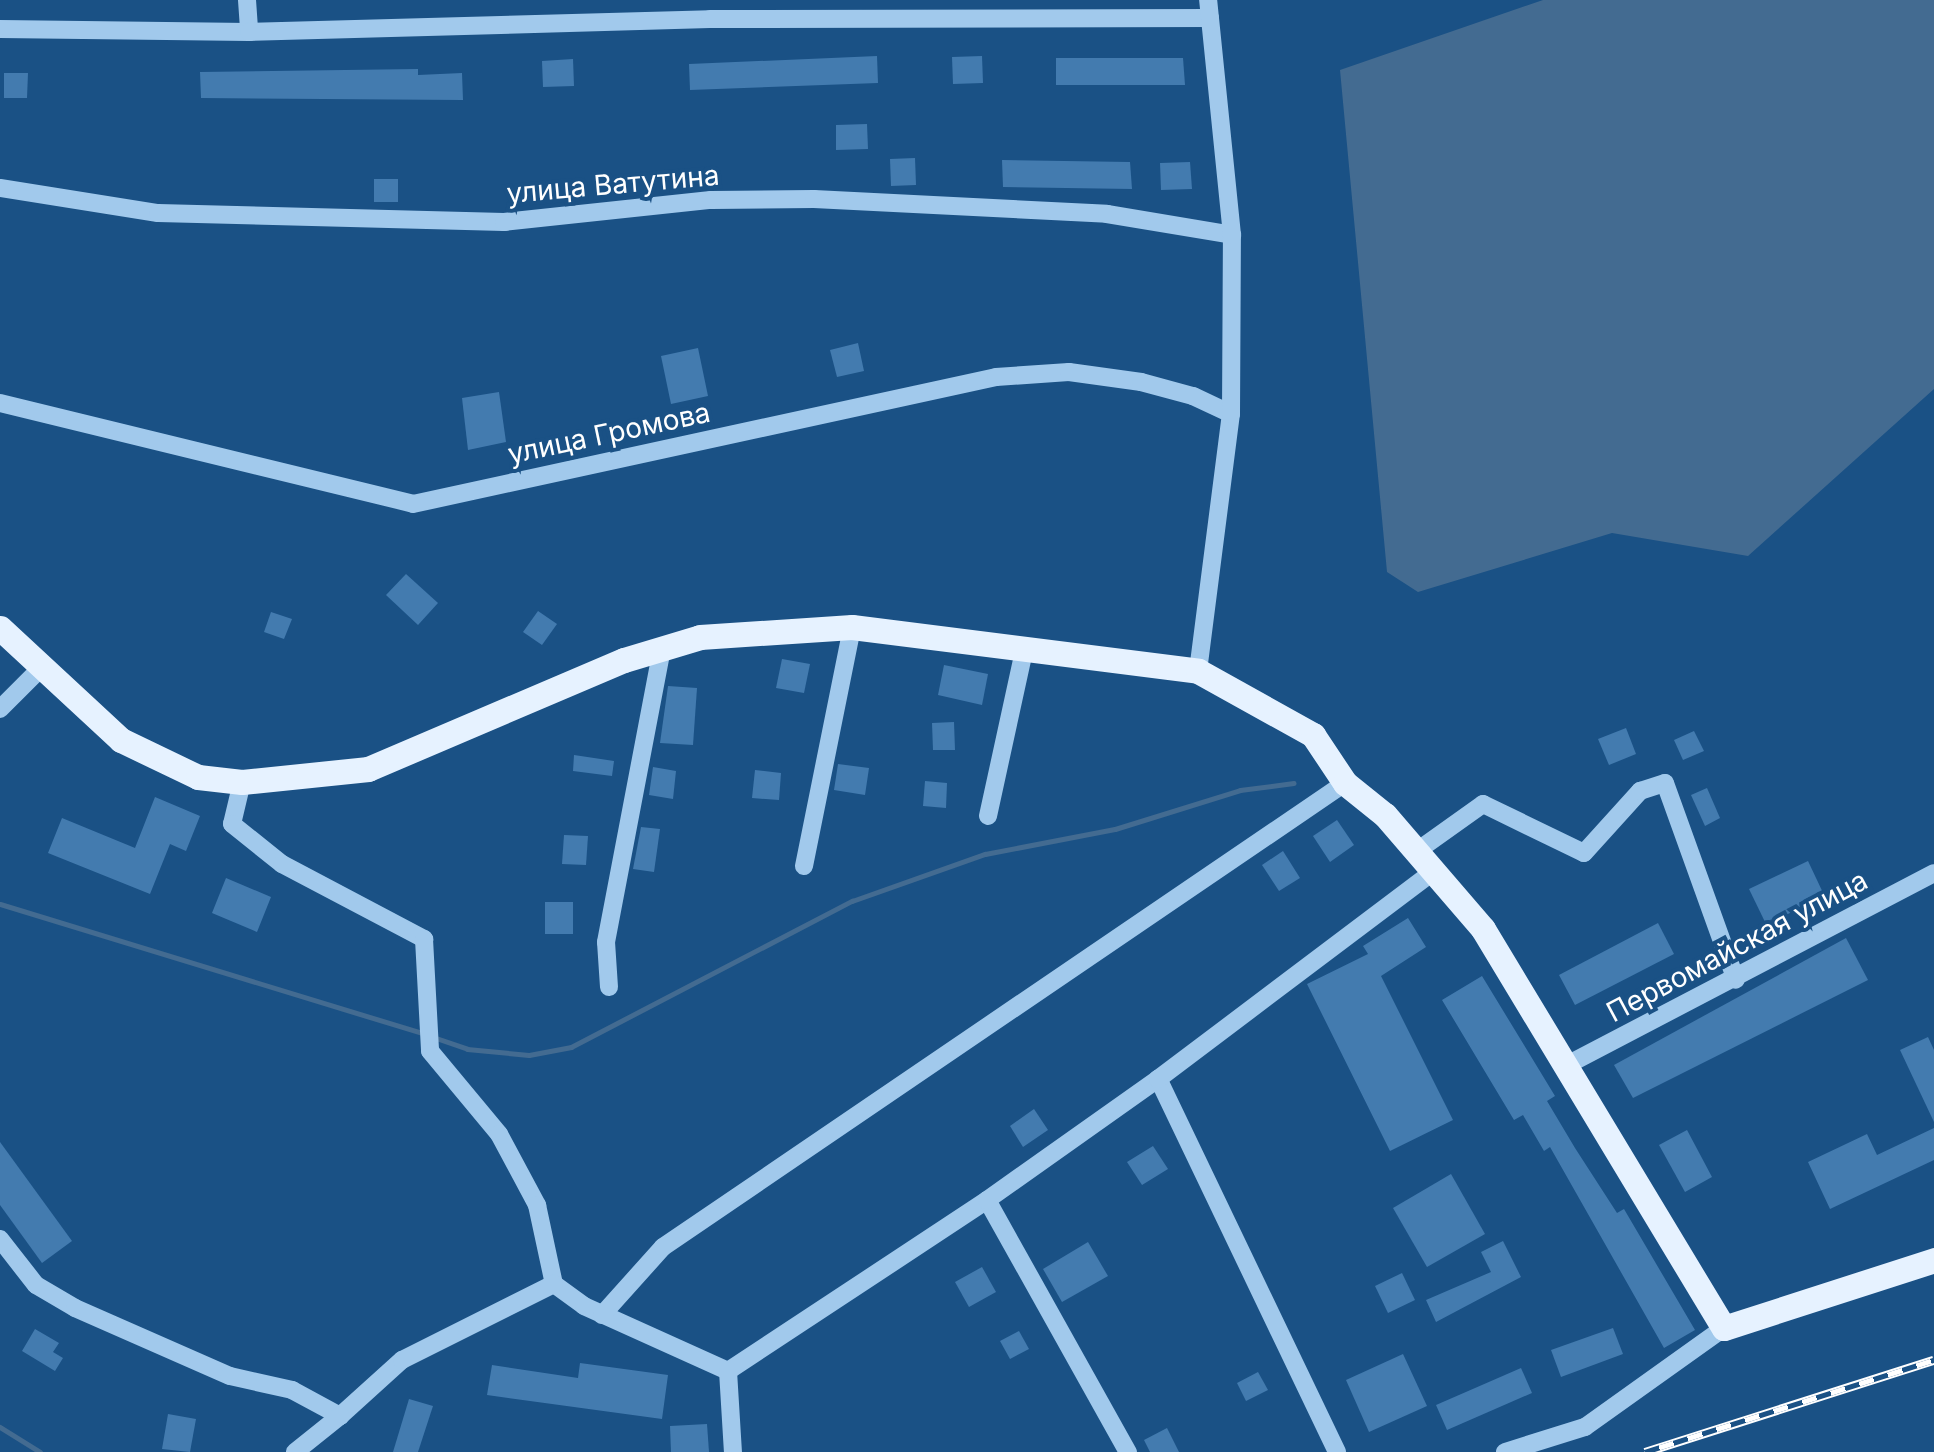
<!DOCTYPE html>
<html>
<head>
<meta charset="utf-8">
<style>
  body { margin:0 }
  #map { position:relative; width:1934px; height:1452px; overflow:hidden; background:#1a5185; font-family:Inter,sans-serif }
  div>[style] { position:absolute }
  .water>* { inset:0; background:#436b91 }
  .stream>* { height:5px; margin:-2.5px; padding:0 2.5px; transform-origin:2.5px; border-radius:2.5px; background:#436b91 }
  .building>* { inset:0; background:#437baf }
  .minor>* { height:18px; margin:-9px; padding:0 9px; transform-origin:9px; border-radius:9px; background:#a1c9ec }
  .major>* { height:25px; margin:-12.5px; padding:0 12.5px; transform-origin:12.5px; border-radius:12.5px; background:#e6f2ff }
  .rail>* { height:9px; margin-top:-4.5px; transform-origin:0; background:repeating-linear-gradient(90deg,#1a5185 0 15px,#fff 0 30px); box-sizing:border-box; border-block:2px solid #fff }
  span { translate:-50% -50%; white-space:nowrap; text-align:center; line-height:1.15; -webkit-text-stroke:8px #1a5185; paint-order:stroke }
  .street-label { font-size:28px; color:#fff }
</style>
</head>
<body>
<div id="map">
  <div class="water">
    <div style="clip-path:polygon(1543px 0,1934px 0,1934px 389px,1748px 556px,1612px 533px,1418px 592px,1387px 572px,1340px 70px)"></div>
  </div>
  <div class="stream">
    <div style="left:0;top:904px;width:442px;rotate:17deg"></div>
    <div style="left:433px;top:1037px;width:36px;rotate:19deg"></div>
    <div style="left:467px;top:1049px;width:62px;rotate:5.5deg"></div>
    <div style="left:529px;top:1055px;width:43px;rotate:-10.8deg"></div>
    <div style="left:571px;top:1047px;width:317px;rotate:-27.5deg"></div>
    <div style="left:852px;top:901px;width:141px;rotate:-19.5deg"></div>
    <div style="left:985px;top:854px;width:132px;rotate:-10.9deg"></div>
    <div style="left:1115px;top:829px;width:131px;rotate:-17.3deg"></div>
    <div style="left:1240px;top:790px;width:54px;rotate:-7.4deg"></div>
    <div style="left:0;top:1427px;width:47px;rotate:32deg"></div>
  </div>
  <div class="building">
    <div style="clip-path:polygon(877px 56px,878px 83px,690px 90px,689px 64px)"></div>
    <div style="clip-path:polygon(982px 56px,983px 83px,953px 84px,952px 57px)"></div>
    <div style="clip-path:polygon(1056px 58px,1183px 58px,1185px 85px,1056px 85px)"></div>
    <div style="clip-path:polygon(573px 59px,574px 86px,543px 87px,542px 61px)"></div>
    <div style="clip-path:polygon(418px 69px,418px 75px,462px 73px,463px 100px,201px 98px,200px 72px)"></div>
    <div style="clip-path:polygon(4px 73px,28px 73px,27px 98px,4px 98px)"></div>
    <div style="clip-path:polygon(867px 124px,868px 149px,836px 150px,836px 125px)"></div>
    <div style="clip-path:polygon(915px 158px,916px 185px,891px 186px,890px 159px)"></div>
    <div style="clip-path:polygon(1002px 160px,1130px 162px,1132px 189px,1003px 187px)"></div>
    <div style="clip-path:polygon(1190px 162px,1192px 189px,1161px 190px,1160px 163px)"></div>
    <div style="clip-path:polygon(374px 179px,398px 179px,398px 202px,374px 202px)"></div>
    <div style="clip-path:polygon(858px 343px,864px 371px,837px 377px,830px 350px)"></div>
    <div style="clip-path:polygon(698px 348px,708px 396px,671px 404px,661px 356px)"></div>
    <div style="clip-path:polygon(499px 392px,506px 442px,468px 450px,462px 398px)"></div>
    <div style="clip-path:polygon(406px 574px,438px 603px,418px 625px,386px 595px)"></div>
    <div style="clip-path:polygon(538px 611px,557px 624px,542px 645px,523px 632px)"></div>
    <div style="clip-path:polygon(271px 612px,292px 619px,284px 639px,264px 632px)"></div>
    <div style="clip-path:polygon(782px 659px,810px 664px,804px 693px,776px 688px)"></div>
    <div style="clip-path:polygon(944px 665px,988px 674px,982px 705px,938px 695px)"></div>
    <div style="clip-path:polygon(668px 686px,697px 688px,693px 745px,660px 743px)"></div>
    <div style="clip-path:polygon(954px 722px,955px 750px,933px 750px,932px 723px)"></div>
    <div style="clip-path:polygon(1626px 728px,1636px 754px,1609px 765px,1598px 739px)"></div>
    <div style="clip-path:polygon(1694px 731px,1704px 751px,1683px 760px,1674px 740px)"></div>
    <div style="clip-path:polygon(574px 755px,614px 761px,612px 776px,573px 771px)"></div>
    <div style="clip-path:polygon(838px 764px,869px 768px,865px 795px,834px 790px)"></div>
    <div style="clip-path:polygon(653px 767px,676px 771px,673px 799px,649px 795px)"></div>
    <div style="clip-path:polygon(755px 770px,781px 773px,779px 800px,752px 798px)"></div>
    <div style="clip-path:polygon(925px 781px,947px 783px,946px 808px,923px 806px)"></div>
    <div style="clip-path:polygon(1707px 788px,1720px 818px,1705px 826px,1691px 795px)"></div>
    <div style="clip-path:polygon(155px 797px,200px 816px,186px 851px,170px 844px,150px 894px,48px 853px,62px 818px,135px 848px)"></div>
    <div style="clip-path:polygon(1337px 820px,1354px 845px,1330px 862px,1313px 836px)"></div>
    <div style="clip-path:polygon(641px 827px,660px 829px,654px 872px,633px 869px)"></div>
    <div style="clip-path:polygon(564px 835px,588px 836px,586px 865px,562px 864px)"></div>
    <div style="clip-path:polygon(1283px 851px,1300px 878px,1279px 891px,1262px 865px)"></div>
    <div style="clip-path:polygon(1808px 861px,1825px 897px,1766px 924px,1749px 889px)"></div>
    <div style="clip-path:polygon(226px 878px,271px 897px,257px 932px,212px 913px)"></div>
    <div style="clip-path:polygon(545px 902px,573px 902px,573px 934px,545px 934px)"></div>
    <div style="clip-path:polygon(1408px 918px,1426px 947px,1381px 976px,1453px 1120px,1390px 1151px,1307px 984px,1368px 954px,1363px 946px)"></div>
    <div style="clip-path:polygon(1658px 923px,1674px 954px,1575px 1005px,1559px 975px)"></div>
    <div style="clip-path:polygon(1846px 938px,1868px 980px,1633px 1098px,1614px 1065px)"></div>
    <div style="clip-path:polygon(1482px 976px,1555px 1096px,1547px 1101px,1575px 1148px,1617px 1213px,1624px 1209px,1695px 1330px,1664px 1348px,1550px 1147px,1544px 1151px,1523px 1115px,1514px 1120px,1442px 1000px)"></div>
    <div style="clip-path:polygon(1928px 1037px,1934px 1050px,1934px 1122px,1900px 1050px)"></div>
    <div style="clip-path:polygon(1034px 1109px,1048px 1130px,1023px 1147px,1010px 1126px)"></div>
    <div style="clip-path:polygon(1934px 1128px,1934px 1160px,1830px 1209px,1808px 1162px,1867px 1134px,1877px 1155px)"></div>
    <div style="clip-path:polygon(1687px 1130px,1712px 1177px,1685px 1192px,1659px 1145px)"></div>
    <div style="clip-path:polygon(0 1142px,72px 1241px,42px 1263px,0 1205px)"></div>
    <div style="clip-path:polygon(1153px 1146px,1168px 1169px,1142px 1185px,1127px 1162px)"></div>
    <div style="clip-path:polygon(1451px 1174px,1485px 1234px,1427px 1267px,1393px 1208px)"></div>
    <div style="clip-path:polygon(1503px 1241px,1521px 1277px,1436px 1322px,1426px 1300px,1491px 1272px,1481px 1252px)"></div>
    <div style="clip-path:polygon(1088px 1242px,1108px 1276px,1062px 1302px,1043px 1269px)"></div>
    <div style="clip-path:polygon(982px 1267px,996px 1292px,969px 1307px,955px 1282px)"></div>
    <div style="clip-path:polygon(1402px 1273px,1415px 1300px,1388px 1313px,1375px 1286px)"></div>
    <div style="clip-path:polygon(1613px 1328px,1623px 1354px,1561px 1377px,1551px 1350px)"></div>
    <div style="clip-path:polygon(35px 1329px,59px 1343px,53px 1352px,63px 1358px,55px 1371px,22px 1351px)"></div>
    <div style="clip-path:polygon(1019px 1331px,1029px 1349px,1010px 1359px,1000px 1341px)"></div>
    <div style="clip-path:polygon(1403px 1354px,1427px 1406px,1369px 1432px,1346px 1380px)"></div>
    <div style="clip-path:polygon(580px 1363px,668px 1375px,662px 1419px,487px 1395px,492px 1365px,578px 1378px)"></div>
    <div style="clip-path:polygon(1521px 1368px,1532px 1393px,1447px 1430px,1436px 1405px)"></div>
    <div style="clip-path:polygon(1258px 1372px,1268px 1390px,1246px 1401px,1237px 1383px)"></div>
    <div style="clip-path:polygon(409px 1399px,433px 1406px,418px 1452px,393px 1452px)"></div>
    <div style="clip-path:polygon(168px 1414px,196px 1419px,190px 1452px,162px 1449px)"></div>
    <div style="clip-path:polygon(707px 1424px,709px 1452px,671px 1452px,670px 1426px)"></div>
    <div style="clip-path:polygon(1167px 1428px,1179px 1452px,1150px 1452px,1144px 1440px)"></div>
  </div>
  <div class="minor">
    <div style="left:247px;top:0;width:32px;rotate:86deg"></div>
    <div style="left:0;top:29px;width:249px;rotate:0.7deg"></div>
    <div style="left:249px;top:32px;width:461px;rotate:-1.6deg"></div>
    <div style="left:710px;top:19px;width:500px;rotate:-0.11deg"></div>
    <div style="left:0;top:188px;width:160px;rotate:9deg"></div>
    <div style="left:158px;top:213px;width:346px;rotate:1.5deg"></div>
    <div style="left:504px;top:222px;width:208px;rotate:-6.1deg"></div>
    <div style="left:711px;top:200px;width:103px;rotate:-0.6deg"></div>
    <div style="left:814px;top:199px;width:293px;rotate:2.9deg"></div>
    <div style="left:1107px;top:214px;width:127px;rotate:9.5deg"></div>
    <div style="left:0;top:403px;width:425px;rotate:13.7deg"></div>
    <div style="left:413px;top:504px;width:597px;rotate:-12.29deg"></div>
    <div style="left:996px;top:377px;width:73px;rotate:-3.9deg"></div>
    <div style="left:1069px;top:372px;width:73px;rotate:7.9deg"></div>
    <div style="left:1141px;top:382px;width:54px;rotate:15.1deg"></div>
    <div style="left:1193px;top:396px;width:42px;rotate:25.3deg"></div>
    <div style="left:1198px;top:671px;width:259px;rotate:-82.7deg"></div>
    <div style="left:1231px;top:414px;width:179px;rotate:-89.7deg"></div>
    <div style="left:1232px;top:235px;width:236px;rotate:-95.8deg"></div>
    <div style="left:0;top:709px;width:57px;rotate:-45deg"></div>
    <div style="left:242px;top:782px;width:43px;rotate:103.4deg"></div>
    <div style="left:232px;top:824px;width:64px;rotate:38.7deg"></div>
    <div style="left:282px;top:864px;width:161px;rotate:27.8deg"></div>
    <div style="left:424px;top:939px;width:112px;rotate:86.9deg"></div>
    <div style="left:430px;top:1051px;width:108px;rotate:50.3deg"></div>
    <div style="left:499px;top:1134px;width:81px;rotate:61.8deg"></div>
    <div style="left:537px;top:1205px;width:81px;rotate:77.9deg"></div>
    <div style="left:554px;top:1284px;width:37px;rotate:36deg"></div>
    <div style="left:584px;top:1306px;width:158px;rotate:24.3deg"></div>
    <div style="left:728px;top:1371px;width:310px;rotate:-33.4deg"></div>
    <div style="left:987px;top:1200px;width:289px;rotate:60.8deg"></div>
    <div style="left:988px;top:816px;width:174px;rotate:-77.7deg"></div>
    <div style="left:1417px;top:851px;width:81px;rotate:-35.5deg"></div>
    <div style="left:1483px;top:804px;width:112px;rotate:25.9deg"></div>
    <div style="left:1584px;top:853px;width:84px;rotate:-47.9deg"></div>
    <div style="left:1640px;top:791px;width:26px;rotate:-18deg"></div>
    <div style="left:1665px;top:783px;width:209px;rotate:70.2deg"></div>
    <div style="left:804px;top:866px;width:244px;rotate:-78.6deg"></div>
    <div style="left:609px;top:987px;width:45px;rotate:-93.8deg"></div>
    <div style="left:606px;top:942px;width:298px;rotate:-79.2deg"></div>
    <div style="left:1565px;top:1066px;width:416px;rotate:-27.6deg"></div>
    <div style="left:987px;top:1200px;width:209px;rotate:-35.3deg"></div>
    <div style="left:0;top:1239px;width:58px;rotate:52deg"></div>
    <div style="left:36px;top:1285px;width:45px;rotate:30.5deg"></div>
    <div style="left:75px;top:1308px;width:169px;rotate:23.7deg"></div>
    <div style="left:230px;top:1376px;width:64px;rotate:12.7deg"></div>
    <div style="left:292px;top:1390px;width:55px;rotate:28.4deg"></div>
    <div style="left:340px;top:1416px;width:84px;rotate:-42.1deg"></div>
    <div style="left:402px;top:1360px;width:170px;rotate:-26.6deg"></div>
    <div style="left:602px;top:1315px;width:91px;rotate:-48.1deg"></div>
    <div style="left:663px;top:1247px;width:825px;rotate:-34.23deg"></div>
    <div style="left:728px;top:1371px;width:81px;rotate:86.5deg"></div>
    <div style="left:295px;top:1452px;width:58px;rotate:-38.7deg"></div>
    <div style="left:1337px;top:1452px;width:414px;rotate:-115.6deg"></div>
    <div style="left:1158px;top:1079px;width:346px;rotate:-37deg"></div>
    <div style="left:1505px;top:1452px;width:84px;rotate:-17.4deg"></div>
    <div style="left:1585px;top:1427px;width:171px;rotate:-35.5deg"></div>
  </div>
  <div class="major">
    <div style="left:0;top:628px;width:165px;rotate:42.8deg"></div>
    <div style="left:121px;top:740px;width:85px;rotate:25.7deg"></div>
    <div style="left:198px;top:777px;width:44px;rotate:6.5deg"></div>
    <div style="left:242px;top:782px;width:127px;rotate:-5.9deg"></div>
    <div style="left:368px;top:769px;width:278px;rotate:-23.1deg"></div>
    <div style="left:624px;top:660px;width:79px;rotate:-16.8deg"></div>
    <div style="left:700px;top:637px;width:152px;rotate:-3.8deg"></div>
    <div style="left:852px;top:627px;width:349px;rotate:7.2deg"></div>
    <div style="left:1198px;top:671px;width:132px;rotate:29.1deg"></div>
    <div style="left:1313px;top:735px;width:58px;rotate:56.3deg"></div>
    <div style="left:1345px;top:783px;width:51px;rotate:38.7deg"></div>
    <div style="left:1385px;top:815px;width:150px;rotate:49.3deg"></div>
    <div style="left:1483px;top:929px;width:466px;rotate:58.9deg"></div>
    <div style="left:1724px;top:1328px;width:221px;rotate:-17.9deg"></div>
  </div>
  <div class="rail">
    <div style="left:1645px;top:1452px;width:303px;rotate:-17.7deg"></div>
  </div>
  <div class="street-label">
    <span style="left:613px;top:184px;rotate:-5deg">улица Ватутина</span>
    <span style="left:609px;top:433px;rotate:-12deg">улица Громова</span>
    <span style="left:1737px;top:946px;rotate:-28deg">Первомайская улица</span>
  </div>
</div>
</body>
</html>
